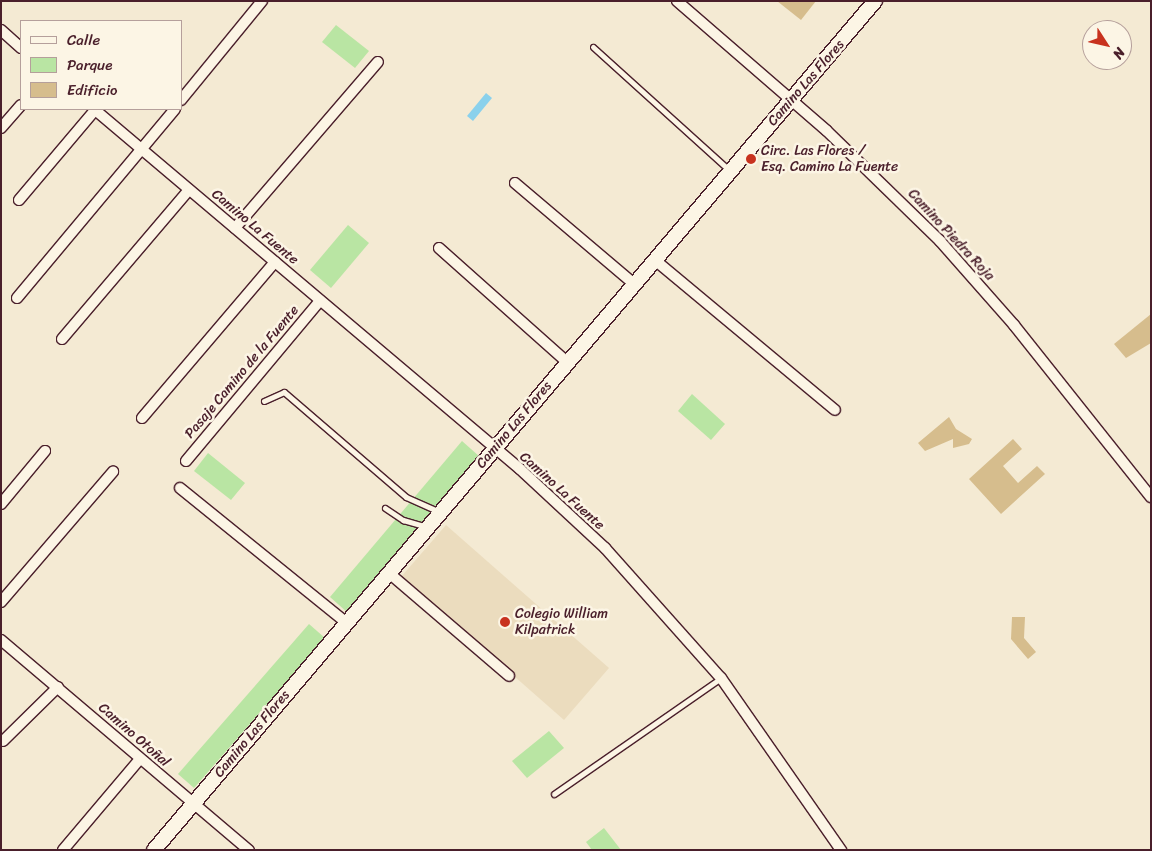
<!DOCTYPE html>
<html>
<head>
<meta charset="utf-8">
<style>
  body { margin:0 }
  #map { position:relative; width:1152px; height:851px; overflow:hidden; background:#f4ead3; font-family:Sriracha,sans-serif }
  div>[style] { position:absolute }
  .built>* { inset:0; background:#ebdcbe }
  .green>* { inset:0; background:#b9e5a3 }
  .water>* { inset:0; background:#8ad1ec }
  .building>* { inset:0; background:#d6bd8d }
  .roads { filter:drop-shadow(1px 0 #4a1f2b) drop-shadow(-1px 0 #4a1f2b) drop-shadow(0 1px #4a1f2b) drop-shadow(0 -1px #4a1f2b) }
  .lane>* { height:5px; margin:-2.5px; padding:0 2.5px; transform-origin:2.5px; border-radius:2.5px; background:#fcf5e5 }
  .street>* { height:10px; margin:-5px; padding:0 5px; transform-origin:5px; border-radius:5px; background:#fcf5e5 }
  .secondary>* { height:14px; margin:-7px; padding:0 7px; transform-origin:7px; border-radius:7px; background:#fcf5e5 }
  .dots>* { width:14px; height:14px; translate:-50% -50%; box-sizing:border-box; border:2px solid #fcf5e5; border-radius:50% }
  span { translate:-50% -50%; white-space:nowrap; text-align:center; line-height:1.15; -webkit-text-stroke:5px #fcf5e5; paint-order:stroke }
  .street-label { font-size:14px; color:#4a1f2b }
  .poi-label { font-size:14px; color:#4a1f2b }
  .left { translate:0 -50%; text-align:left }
  .frame { position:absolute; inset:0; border:2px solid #4a1f2b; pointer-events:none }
  .legend { position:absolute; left:20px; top:20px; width:162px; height:90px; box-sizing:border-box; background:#fcf5e5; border:1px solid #b59f9b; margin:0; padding:6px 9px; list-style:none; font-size:15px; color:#4a1f2b }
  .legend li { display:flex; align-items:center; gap:10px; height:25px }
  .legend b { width:25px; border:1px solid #b59f9b }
  .north { position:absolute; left:1082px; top:20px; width:50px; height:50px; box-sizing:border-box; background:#fcf5e5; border:1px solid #b59f9b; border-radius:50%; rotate:125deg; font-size:14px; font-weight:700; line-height:20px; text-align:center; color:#4a1f2b }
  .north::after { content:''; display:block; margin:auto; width:18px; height:22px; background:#c8321e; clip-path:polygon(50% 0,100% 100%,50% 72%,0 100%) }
</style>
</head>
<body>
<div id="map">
  <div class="built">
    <div style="clip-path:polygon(446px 525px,609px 668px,564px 720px,401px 577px)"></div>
  </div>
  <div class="green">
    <div style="clip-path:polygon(336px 25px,369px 51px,355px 68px,322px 42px)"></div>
    <div style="clip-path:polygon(348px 225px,369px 243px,331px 288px,310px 270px)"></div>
    <div style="clip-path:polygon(692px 394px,725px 424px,711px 440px,678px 411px)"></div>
    <div style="clip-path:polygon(462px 441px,480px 457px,348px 613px,330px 597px)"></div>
    <div style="clip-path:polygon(208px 453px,245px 483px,231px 500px,194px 471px)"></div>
    <div style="clip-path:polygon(309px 624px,325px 638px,194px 788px,178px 774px)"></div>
    <div style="clip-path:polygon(549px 731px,564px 748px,527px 778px,512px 761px)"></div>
    <div style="clip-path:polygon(604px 828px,621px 850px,592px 850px,586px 842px)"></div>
  </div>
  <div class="water">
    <div style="clip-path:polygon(486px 93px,492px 98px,473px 121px,467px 116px)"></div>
  </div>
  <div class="building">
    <div style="clip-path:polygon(777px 1px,816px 1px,801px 20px)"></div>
    <div style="clip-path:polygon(1151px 314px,1151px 343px,1126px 358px,1114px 344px)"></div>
    <div style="clip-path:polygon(949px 417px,956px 429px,972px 439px,969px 444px,953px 448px,953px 439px,925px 451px,918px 443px)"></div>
    <div style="clip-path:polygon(1013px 439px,1022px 449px,1003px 466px,1018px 483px,1037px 466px,1045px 474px,1001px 514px,969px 479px)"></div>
    <div style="clip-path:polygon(1012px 617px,1025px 617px,1024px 638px,1036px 652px,1028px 659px,1011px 639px)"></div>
  </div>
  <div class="roads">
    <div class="lane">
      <div style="left:593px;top:47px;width:185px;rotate:42.1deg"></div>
      <div style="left:264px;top:401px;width:22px;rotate:-24deg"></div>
      <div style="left:284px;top:392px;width:161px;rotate:40.7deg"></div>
      <div style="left:406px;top:497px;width:36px;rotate:24deg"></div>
      <div style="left:385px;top:508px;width:22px;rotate:34deg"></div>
      <div style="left:403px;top:520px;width:25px;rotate:16deg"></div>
      <div style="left:554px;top:794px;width:203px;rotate:-34.8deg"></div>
    </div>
    <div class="street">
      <div style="left:677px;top:1px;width:198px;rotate:40.9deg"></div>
      <div style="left:827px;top:131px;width:158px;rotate:44.2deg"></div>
      <div style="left:940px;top:241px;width:112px;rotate:48.6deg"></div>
      <div style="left:1014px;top:325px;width:220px;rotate:51.5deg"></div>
      <div style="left:1px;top:30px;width:27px;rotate:42deg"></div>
      <div style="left:181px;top:100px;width:128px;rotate:-50.7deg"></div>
      <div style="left:94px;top:109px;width:558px;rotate:40.2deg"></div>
      <div style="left:520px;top:469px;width:116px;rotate:42.9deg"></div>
      <div style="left:605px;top:548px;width:174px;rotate:48.3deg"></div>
      <div style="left:721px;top:678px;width:210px;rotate:55.1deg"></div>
      <div style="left:1px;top:128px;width:30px;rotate:-49deg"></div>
      <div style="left:515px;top:183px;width:156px;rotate:40.3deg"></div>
      <div style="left:19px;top:200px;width:118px;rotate:-49.8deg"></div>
      <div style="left:235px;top:228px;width:219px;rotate:-49.3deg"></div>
      <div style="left:439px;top:248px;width:171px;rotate:41.7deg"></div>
      <div style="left:655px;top:260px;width:234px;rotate:39.8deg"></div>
      <div style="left:17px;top:298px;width:246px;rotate:-50.1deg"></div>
      <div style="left:62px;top:339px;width:196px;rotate:-49.6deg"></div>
      <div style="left:142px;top:418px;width:205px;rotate:-49.6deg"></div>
      <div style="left:186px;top:461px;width:209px;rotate:-50.1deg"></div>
      <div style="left:180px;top:488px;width:215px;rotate:39deg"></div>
      <div style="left:1px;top:504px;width:69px;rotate:-50.3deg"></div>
      <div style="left:389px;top:573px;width:158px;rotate:40.6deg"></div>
      <div style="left:1px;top:602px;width:172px;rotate:-49.3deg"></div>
      <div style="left:1px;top:640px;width:325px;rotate:40.3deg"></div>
      <div style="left:3px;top:741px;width:77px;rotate:-44.5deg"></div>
      <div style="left:63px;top:850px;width:119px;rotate:-49.8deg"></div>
    </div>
    <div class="secondary">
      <div style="left:154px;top:850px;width:1114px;rotate:-49.66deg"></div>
    </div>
  </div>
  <div class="dots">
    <div style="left:751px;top:159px;background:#c8321e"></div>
    <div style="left:505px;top:622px;background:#c8321e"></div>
  </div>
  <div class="street-label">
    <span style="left:806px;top:83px;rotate:-49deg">Camino Las Flores</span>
    <span style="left:255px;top:227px;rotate:40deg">Camino La Fuente</span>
    <span style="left:951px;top:235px;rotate:47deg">Camino Piedra Roja</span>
    <span style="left:242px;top:372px;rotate:-50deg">Pasaje Camino de la Fuente</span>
    <span style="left:514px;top:425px;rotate:-50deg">Camino Las Flores</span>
    <span style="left:562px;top:491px;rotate:42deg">Camino La Fuente</span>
    <span style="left:252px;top:734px;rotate:-50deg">Camino Las Flores</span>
    <span style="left:134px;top:735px;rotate:41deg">Camino Otoñal</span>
  </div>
  <div class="poi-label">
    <span class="left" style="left:761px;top:159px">Circ. Las Flores /<br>Esq. Camino La Fuente</span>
    <span class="left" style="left:515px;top:622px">Colegio William<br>Kilpatrick</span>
  </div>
  <div class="frame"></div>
  <ul class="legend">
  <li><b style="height:6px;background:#fcf5e5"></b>Calle</li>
  <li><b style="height:14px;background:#b9e5a3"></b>Parque</li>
  <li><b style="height:14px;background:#d6bd8d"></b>Edificio</li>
  </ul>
  <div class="north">N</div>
</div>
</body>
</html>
